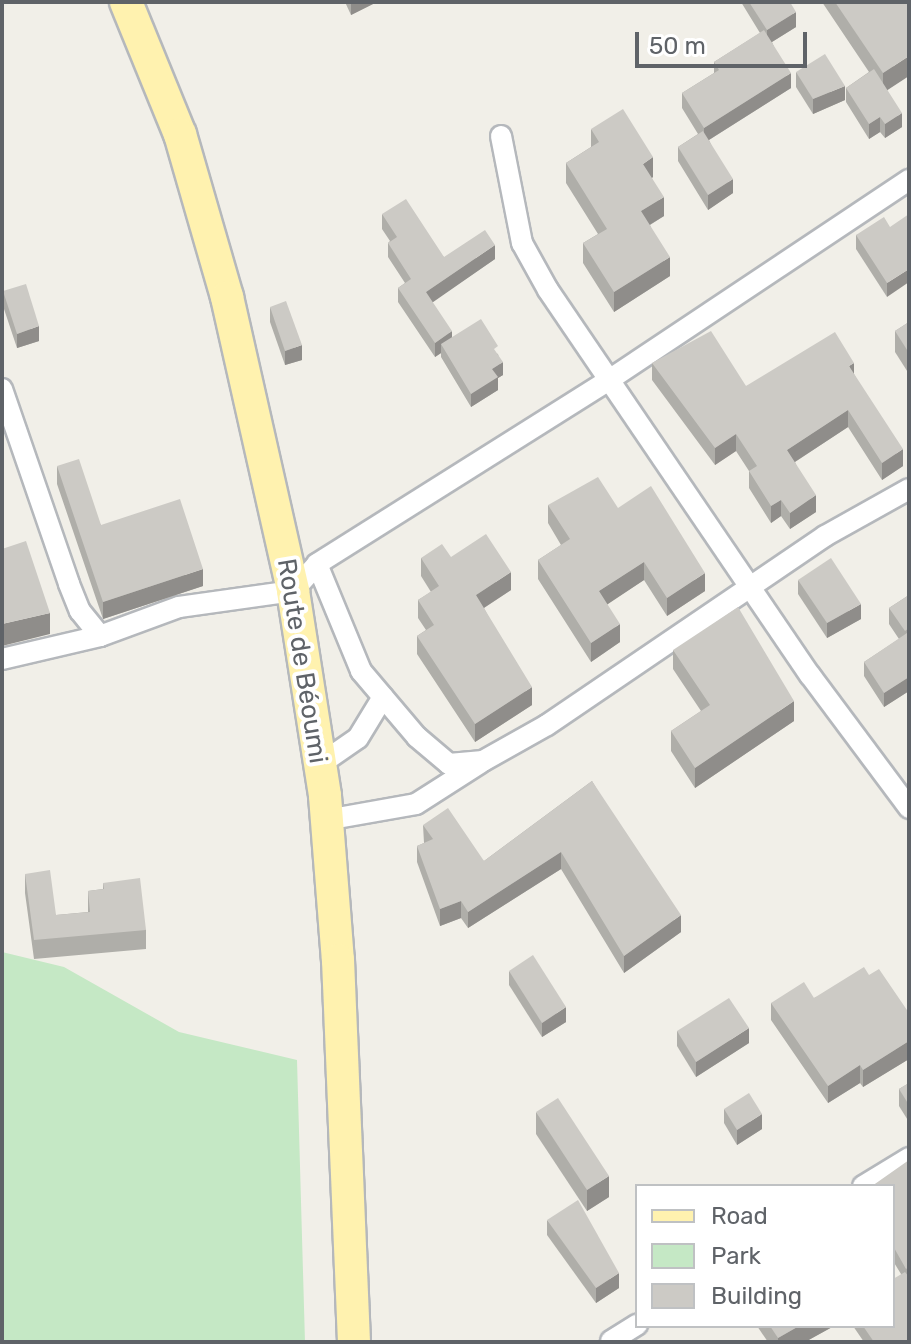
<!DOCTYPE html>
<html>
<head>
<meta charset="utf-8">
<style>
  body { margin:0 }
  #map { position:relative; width:911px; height:1344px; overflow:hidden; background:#f1efe8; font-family:Rubik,sans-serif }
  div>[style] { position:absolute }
  .green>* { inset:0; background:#c5e8c5 }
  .roads { filter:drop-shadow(2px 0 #b5b8bc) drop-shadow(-2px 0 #b5b8bc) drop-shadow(0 2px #b5b8bc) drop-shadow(0 -2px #b5b8bc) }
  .minor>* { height:20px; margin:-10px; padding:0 10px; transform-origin:10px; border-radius:10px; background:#fff }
  .primary>* { height:32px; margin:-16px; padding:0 16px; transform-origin:16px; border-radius:16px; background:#fff2af }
  .wall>* { inset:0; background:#afaea9 }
  .shaded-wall>* { inset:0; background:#8f8d8a }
  .building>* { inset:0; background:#cccac5 }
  span { translate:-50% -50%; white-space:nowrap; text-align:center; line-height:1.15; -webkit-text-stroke:8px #fff; paint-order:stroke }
  .street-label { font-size:26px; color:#5f6368 }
  .frame { position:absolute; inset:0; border:4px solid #5f6368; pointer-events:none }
  .legend { position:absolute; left:635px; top:1184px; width:260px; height:144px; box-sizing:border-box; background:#fff; border:2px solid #bfc1c3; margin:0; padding:10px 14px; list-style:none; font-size:24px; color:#5f6368 }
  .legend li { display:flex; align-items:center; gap:16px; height:40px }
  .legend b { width:40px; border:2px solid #bfc1c3 }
  .scale { position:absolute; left:635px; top:32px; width:172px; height:36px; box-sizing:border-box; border:4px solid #5f6368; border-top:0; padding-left:10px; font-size:24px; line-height:28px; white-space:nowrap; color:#5f6368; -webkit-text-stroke:6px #fff; paint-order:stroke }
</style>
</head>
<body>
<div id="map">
  <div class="green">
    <div style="clip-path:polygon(2px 952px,64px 967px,179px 1032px,297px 1060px,305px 1342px,2px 1342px)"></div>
  </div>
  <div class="roads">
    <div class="minor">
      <div style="left:501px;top:136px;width:109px;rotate:78.9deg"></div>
      <div style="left:522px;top:243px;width:54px;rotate:61deg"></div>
      <div style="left:548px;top:290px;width:466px;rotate:55.8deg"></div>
      <div style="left:810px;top:675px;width:166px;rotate:53.3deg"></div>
      <div style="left:2px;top:389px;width:206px;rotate:71deg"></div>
      <div style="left:69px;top:584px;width:29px;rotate:68deg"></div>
      <div style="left:80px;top:611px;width:32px;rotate:51deg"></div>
      <div style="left:317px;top:564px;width:116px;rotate:67.6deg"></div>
      <div style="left:361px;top:671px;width:87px;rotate:49.7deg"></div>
      <div style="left:417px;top:737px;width:42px;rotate:40.2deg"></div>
      <div style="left:449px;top:764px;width:34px;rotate:-5deg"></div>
      <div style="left:483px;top:761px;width:73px;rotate:-29.4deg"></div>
      <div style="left:547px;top:725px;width:336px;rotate:-34.2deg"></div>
      <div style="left:825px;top:536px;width:96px;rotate:-29.2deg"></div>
      <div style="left:2px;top:659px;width:101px;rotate:-13.2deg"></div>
      <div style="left:100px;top:636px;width:84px;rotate:-20.2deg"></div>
      <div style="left:179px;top:607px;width:115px;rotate:-8deg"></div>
      <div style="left:293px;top:591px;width:36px;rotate:-48deg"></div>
      <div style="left:317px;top:564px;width:345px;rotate:-32.2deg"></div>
      <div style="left:609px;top:380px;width:361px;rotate:-33.7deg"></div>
      <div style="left:319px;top:765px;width:47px;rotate:-34.7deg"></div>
      <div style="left:358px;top:738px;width:48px;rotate:-58.6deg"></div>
      <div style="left:326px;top:820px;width:91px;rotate:-10.1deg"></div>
      <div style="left:416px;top:804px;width:76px;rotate:-32.6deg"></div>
      <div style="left:863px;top:1186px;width:54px;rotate:-31.3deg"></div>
      <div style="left:611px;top:1341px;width:31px;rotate:-32deg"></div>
    </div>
    <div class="primary">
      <div style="left:126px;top:2px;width:143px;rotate:67.8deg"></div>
      <div style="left:180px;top:134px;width:170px;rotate:73.9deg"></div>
      <div style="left:227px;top:297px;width:301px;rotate:77.3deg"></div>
      <div style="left:293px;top:591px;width:207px;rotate:81.1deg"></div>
      <div style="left:325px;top:796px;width:165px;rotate:85.5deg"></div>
      <div style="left:338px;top:960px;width:382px;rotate:87.6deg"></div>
    </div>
  </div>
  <div class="wall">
    <div style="clip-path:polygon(345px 2px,377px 2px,351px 15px)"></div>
    <div style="clip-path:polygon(741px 2px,790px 2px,796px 27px,772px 42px,791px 88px,709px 140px,733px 193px,708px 210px,678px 161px,678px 147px,698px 134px,682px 108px,682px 93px,714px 73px,714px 62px,760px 33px)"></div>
    <div style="clip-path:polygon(822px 2px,909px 2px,887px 90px,902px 127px,885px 138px,880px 132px,869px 139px,846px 102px,846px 88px,869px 72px)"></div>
    <div style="clip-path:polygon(796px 72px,845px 100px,813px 114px,796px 87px)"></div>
    <div style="clip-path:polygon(591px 129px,653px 177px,652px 178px,664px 216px,650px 225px,670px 276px,614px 312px,583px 263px,583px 243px,598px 234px,566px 183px,566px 163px,591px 147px)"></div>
    <div style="clip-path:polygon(382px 214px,444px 257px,495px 259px,432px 302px,452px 337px,498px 354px,503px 375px,498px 378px,498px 390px,471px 407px,441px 357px,441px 353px,435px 357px,398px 302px,398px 288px,405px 283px,388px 257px,388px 243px,390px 241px,382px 229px)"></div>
    <div style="clip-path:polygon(890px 227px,887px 297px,856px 249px,856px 235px)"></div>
    <div style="clip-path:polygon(3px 291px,39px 341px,17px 348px,3px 306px)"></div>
    <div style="clip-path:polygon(270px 307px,302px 360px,285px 365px,270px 322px)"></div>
    <div style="clip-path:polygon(909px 322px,909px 374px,895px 352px,895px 331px)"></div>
    <div style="clip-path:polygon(652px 363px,746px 386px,854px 374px,903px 466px,882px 480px,848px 427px,795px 462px,816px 512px,790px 529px,781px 516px,771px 523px,749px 488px,749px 471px,736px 451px,715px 465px,652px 380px)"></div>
    <div style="clip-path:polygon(57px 466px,101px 525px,203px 586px,103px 619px,57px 484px)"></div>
    <div style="clip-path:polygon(548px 505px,618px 508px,705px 591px,667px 616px,644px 580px,607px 604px,620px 642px,591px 662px,538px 579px,538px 560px,561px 545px,548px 523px)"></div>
    <div style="clip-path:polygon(451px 557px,511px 590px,484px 608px,532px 705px,475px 742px,417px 654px,417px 636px,426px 630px,418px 618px,418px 600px,431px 592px,421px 576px,421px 558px)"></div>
    <div style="clip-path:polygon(798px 580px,861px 619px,827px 638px,798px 594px)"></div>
    <div style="clip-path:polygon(909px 595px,909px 691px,884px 707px,864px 676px,864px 662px,899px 639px,889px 624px,889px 608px)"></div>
    <div style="clip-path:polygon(673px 650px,794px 721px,695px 788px,671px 751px,671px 731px,701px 711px,673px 669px)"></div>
    <div style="clip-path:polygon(592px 781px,681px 932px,624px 973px,561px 869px,468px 928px,461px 918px,440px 926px,417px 862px,417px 846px,424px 843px,423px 825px,484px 861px)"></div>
    <div style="clip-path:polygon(25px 874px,56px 915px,88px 912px,88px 891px,103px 889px,103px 883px,146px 930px,146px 949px,34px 959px,25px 893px)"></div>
    <div style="clip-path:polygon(509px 971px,566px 1022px,542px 1037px,509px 985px)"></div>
    <div style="clip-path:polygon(869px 975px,909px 1013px,909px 1059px,863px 1087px,860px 1083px,828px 1103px,771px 1020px,771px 1003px,814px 998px)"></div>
    <div style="clip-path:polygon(677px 1031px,749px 1043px,696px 1077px,677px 1046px)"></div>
    <div style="clip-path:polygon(909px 1083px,909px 1122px,899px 1106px,899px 1089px)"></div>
    <div style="clip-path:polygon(724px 1109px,762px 1129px,737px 1145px,724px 1123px)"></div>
    <div style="clip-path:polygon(536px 1112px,609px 1197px,587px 1211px,536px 1134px)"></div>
    <div style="clip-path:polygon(909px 1160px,909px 1342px,864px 1342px,853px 1326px,893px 1326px,901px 1274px,893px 1261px,893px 1186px)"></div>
    <div style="clip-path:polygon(547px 1220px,619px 1288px,596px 1303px,547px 1235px)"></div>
    <div style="clip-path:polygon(757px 1326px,834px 1326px,805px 1342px,768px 1342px)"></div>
  </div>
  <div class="shaded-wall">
    <div style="clip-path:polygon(351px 2px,377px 2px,351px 15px)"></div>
    <div style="clip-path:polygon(796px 12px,796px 27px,767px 45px,767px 30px)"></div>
    <div style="clip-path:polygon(909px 56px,909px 76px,883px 93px,883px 73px)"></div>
    <div style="clip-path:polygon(791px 73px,791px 88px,704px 143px,704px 128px)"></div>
    <div style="clip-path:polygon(845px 86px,845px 100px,813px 114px,813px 99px)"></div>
    <div style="clip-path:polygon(902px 113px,902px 127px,885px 138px,885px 124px)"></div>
    <div style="clip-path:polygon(880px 117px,880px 132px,869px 139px,869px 124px)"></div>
    <div style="clip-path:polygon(653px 157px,653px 177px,643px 183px,643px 164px)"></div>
    <div style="clip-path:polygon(733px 179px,733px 193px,708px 210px,708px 195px)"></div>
    <div style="clip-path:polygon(664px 197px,664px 216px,641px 230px,641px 211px)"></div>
    <div style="clip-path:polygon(495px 245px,495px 259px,426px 307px,426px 292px)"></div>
    <div style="clip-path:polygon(670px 257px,670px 276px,614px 312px,614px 292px)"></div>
    <div style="clip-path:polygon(909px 269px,909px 282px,887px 297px,887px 283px)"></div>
    <div style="clip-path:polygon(39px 326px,39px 341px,17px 348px,17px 334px)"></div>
    <div style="clip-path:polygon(452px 331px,452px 346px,441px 344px,441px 353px,435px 357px,435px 343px)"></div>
    <div style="clip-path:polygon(302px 345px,302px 360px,285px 365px,285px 351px)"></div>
    <div style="clip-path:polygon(503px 362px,503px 375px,498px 378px,498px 390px,471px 407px,471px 394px,492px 369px)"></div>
    <div style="clip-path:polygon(854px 363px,854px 379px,849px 366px)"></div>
    <div style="clip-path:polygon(848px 410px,848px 427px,787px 467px,787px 450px)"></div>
    <div style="clip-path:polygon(736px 434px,736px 451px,715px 465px,715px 448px)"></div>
    <div style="clip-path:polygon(903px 449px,903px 466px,882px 480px,882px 463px)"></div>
    <div style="clip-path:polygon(816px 495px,816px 512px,790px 529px,790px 513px)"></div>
    <div style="clip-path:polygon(781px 500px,781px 516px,771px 523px,771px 506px)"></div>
    <div style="clip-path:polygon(644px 562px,644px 580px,599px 610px,599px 591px)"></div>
    <div style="clip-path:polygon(203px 569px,203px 586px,103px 619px,103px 602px)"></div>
    <div style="clip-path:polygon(511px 572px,511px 590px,476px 613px,476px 595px)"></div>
    <div style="clip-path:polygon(705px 573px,705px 591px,667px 616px,667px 598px)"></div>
    <div style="clip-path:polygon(861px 604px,861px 619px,827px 638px,827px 623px)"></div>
    <div style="clip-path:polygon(50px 613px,50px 634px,2px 646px,2px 624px)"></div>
    <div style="clip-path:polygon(620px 624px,620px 642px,591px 662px,591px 643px)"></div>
    <div style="clip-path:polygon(909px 677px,909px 691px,884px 707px,884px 693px)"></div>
    <div style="clip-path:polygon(532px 687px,532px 705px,475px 742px,475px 724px)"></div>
    <div style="clip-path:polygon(794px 701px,794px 721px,695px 788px,695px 768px)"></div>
    <div style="clip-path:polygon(4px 756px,4px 774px,2px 775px,2px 757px)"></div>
    <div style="clip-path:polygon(561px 852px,561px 869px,468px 928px,468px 912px)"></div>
    <div style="clip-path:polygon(461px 901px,461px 918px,440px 926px,440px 909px)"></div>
    <div style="clip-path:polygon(681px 915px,681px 932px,624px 973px,624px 956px)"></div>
    <div style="clip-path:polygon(566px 1007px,566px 1022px,542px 1037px,542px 1023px)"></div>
    <div style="clip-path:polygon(749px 1028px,749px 1043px,696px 1077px,696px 1062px)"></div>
    <div style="clip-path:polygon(909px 1041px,909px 1059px,863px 1087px,863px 1070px)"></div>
    <div style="clip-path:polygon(860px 1065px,860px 1083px,828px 1103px,828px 1086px)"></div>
    <div style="clip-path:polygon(762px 1114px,762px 1129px,737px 1145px,737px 1130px)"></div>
    <div style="clip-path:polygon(609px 1176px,609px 1197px,587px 1211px,587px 1190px)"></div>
    <div style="clip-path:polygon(619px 1273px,619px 1288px,596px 1303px,596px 1288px)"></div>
    <div style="clip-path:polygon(799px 1326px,834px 1326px,805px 1342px,778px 1342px,778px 1338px)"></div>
  </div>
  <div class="building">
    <div style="clip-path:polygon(749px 2px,790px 2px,796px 12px,767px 30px)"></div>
    <div style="clip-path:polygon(835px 2px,909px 2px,909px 56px,883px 73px)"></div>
    <div style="clip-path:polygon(764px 30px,791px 73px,704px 128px,682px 93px,719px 70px,714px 62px)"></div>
    <div style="clip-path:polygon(825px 54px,845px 86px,813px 99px,796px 72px)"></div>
    <div style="clip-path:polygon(874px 69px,902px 113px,885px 124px,880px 117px,869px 124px,846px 88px)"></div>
    <div style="clip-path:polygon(623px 109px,653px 157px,643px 164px,664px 197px,641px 211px,670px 257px,614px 292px,583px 243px,607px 229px,566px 163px,599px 142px,591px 129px)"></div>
    <div style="clip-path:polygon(703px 131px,733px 179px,708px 195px,678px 147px)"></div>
    <div style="clip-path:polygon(406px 199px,444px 257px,485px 230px,495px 245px,426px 292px,452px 331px,435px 343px,398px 288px,411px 279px,388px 243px,397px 237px,382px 214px)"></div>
    <div style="clip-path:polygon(909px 214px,909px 269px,887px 283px,856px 235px,884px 217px,890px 227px)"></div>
    <div style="clip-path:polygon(26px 284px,39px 326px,17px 334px,3px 291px)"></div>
    <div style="clip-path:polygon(286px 301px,302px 345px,285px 351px,270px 307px)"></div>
    <div style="clip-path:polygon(481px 319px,498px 346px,494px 349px,503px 362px,492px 369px,498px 377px,471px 394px,441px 344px)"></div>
    <div style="clip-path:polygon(909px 322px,909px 353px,895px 331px)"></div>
    <div style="clip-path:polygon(711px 331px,746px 386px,835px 332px,854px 363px,849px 366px,903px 449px,882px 463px,848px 410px,787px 450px,816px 495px,790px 513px,781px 500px,771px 506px,749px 471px,757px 466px,736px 434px,715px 448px,652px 363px)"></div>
    <div style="clip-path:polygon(79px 459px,101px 525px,180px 499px,203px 569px,103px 602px,57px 466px)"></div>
    <div style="clip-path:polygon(598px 477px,618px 508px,651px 486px,705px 573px,667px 598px,644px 562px,599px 591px,620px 624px,591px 643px,538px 560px,570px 539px,548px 505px)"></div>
    <div style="clip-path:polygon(486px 534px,511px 572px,476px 595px,532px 687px,475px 724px,417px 636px,434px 625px,418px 600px,439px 586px,421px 558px,442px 544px,451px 557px)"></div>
    <div style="clip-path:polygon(26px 541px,50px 613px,2px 624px,2px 549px)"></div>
    <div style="clip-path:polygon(831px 558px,861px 604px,827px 623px,798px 580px)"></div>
    <div style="clip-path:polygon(909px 595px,909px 628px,905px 631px,889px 608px)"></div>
    <div style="clip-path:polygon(738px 607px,794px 701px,695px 768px,671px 731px,710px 705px,673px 650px)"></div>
    <div style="clip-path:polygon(907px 633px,909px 637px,909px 677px,884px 693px,864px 662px)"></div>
    <div style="clip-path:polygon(592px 781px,681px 915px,624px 956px,561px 852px,468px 912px,461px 901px,440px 909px,417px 846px,433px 839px,423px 825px,448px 808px,484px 861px)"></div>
    <div style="clip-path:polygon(50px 870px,56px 915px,90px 912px,88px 891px,104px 889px,103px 883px,140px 878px,146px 930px,34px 940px,25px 874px)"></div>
    <div style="clip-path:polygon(533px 955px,566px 1007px,542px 1023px,509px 971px)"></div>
    <div style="clip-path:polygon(864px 967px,869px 975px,879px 969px,909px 1013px,909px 1041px,863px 1070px,860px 1065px,828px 1086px,771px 1003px,804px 982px,814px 998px)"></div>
    <div style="clip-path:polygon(729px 998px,749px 1028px,696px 1062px,677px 1031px)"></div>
    <div style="clip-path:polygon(909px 1083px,909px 1105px,899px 1089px)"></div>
    <div style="clip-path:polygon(749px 1093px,762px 1114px,737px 1130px,724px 1109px)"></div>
    <div style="clip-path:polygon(558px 1098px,609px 1176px,587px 1190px,536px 1112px)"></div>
    <div style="clip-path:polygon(909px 1160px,909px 1267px,906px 1269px,893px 1246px,893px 1186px,872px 1186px)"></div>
    <div style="clip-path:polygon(578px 1200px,619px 1273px,596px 1288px,547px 1220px)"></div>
    <div style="clip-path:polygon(905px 1272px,909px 1277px,909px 1342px,874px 1342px,863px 1326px,893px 1326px,893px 1279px)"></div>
    <div style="clip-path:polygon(770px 1326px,799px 1326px,778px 1338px)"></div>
  </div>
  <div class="street-label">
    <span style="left:302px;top:661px;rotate:81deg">Route de Béoumi</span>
  </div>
  <div class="frame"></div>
  <ul class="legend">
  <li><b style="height:10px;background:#fff2af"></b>Road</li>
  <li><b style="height:22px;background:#c5e8c5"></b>Park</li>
  <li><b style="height:22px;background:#cccac5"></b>Building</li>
  </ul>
  <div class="scale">50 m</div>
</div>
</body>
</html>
